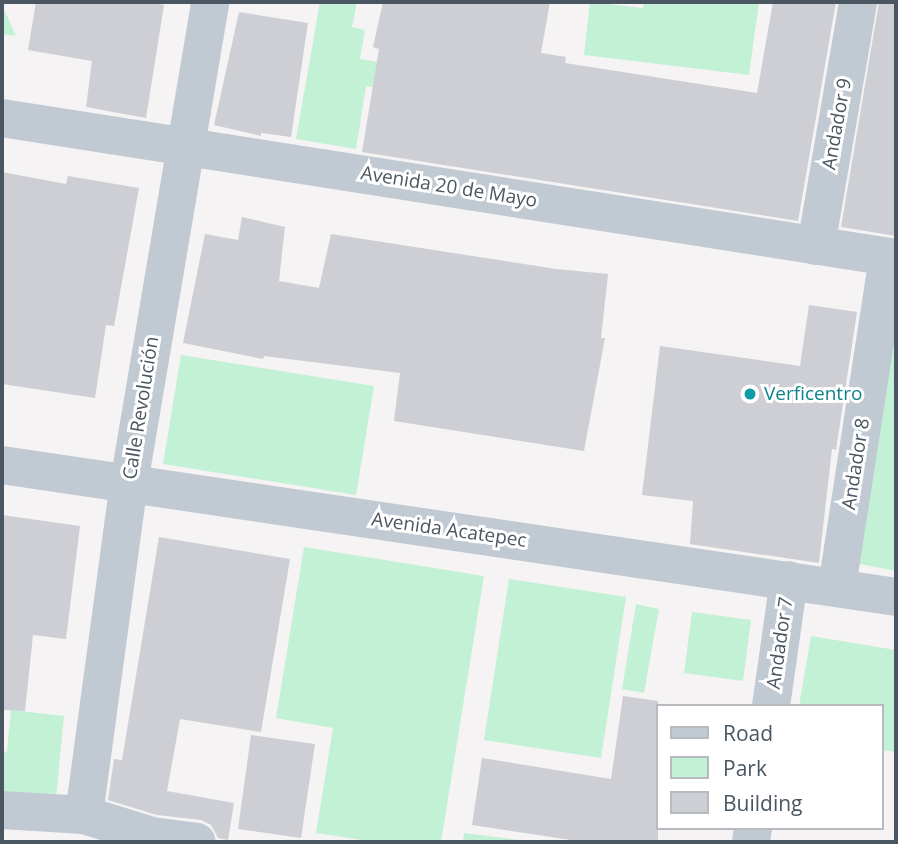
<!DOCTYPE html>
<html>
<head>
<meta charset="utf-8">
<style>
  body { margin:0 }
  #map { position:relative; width:898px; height:844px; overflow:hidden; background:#f5f3f3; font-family:"Open Sans",sans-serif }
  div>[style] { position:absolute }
  .green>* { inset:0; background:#c3f1d5 }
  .building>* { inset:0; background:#cdcfd5 }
  .minor>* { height:38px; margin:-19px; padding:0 19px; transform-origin:19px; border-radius:19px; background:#c1cad2 }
  .dots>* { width:19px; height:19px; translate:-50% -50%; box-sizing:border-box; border:4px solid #fff; border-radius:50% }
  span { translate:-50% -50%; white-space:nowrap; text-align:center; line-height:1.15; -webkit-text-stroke:6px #fff; paint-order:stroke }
  .street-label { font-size:19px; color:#4a5661 }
  .culture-label { font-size:19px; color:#0d838f }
  .left { translate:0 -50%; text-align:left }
  .frame { position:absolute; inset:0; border:4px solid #4a5661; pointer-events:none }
  .legend { position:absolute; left:656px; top:704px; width:228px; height:126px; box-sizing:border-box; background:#fff; border:2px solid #b7bbc0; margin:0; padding:9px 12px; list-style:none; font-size:21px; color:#4a5661 }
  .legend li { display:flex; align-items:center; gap:14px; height:35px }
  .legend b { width:35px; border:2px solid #b7bbc0 }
</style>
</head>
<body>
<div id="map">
  <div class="green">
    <div style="clip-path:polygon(320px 2px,357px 2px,352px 27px,365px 30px,360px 59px,395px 65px,390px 90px,366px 86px,356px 149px,296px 139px)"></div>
    <div style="clip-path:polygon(590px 2px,643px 8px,644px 2px,759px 2px,749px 75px,584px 55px)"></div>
    <div style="clip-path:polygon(2px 5px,16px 36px,2px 34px)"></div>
    <div style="clip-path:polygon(896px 314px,896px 571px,850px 562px)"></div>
    <div style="clip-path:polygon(181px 355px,374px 386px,356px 495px,163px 464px)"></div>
    <div style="clip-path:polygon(304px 547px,484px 576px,441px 842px,376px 842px,316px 833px,333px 728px,276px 718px)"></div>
    <div style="clip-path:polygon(509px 579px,626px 597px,601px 758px,484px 740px)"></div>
    <div style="clip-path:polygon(636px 604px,659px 609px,644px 693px,622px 689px)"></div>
    <div style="clip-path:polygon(692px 612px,751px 620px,743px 681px,684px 673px)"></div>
    <div style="clip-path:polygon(811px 636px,896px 650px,896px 752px,882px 750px,882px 706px,799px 706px)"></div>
    <div style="clip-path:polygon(11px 710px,64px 716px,55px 808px,2px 802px,2px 751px,7px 752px)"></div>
    <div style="clip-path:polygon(464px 833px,535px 842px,463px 842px)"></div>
  </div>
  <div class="building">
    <div style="clip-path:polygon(36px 2px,147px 2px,164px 5px,146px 118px,86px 107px,92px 61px,28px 50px)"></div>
    <div style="clip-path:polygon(383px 2px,550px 2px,541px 53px,566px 57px,565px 63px,757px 93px,773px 2px,836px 2px,798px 221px,362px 152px,379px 49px,373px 47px)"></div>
    <div style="clip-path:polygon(879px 2px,896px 2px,896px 236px,841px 227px)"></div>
    <div style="clip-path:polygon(239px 12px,308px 23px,291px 137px,261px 133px,261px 136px,214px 125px)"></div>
    <div style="clip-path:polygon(2px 172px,66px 184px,68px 176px,139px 188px,114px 326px,106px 325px,95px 398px,2px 384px)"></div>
    <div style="clip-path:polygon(242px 217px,285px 227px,279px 281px,319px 288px,331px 234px,556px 269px,608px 274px,601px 338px,605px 338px,584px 451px,394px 421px,400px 373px,264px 356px,263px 359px,183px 343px,205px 234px,238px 240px)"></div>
    <div style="clip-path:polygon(809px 305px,857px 312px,836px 450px,832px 449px,819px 563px,690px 544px,693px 501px,642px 495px,660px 346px,800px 366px)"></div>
    <div style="clip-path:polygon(2px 515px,80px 526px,66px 639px,33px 635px,25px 711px,2px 710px)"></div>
    <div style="clip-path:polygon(159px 537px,290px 559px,261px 732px,180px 719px,167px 791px,234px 803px,228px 840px,218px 838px,211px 825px,201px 820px,157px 815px,108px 800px,114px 759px,122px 760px)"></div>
    <div style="clip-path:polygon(623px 696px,658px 701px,658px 842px,584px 842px,472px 825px,482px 758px,611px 779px)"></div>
    <div style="clip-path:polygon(251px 735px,315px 744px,301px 838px,238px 829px)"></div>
  </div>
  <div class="minor">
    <div style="left:2px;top:118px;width:905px;rotate:8.9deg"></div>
    <div style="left:816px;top:246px;width:248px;rotate:-80.2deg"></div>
    <div style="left:2px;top:465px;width:904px;rotate:8.4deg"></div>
    <div style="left:837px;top:587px;width:334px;rotate:-81.2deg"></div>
    <div style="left:771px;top:706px;width:127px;rotate:-81.9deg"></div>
    <div style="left:2px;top:810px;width:82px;rotate:3.5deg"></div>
    <div style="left:84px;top:815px;width:71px;rotate:17.2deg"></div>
    <div style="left:152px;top:836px;width:45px;rotate:7.6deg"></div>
    <div style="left:84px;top:815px;width:335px;rotate:-82.3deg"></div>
    <div style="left:129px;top:483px;width:488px;rotate:-80.4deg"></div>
    <div style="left:751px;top:842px;width:14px;rotate:-82deg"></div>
  </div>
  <div class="dots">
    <div style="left:750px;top:394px;background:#0f9aa8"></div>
  </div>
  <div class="street-label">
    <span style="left:837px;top:124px;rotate:-80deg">Andador 9</span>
    <span style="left:449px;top:187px;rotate:9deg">Avenida 20 de Mayo</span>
    <span style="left:141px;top:408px;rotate:-81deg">Calle Revolución</span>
    <span style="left:856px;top:464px;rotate:-81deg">Andador 8</span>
    <span style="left:449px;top:530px;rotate:8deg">Avenida Acatepec</span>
    <span style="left:780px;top:643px;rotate:-82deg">Andador 7</span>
  </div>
  <div class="culture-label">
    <span class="left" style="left:764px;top:394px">Verficentro</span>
  </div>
  <div class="frame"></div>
  <ul class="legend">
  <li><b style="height:9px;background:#c1cad2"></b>Road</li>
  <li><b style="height:19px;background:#c3f1d5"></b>Park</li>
  <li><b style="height:19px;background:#cdcfd5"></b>Building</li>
  </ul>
</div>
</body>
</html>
